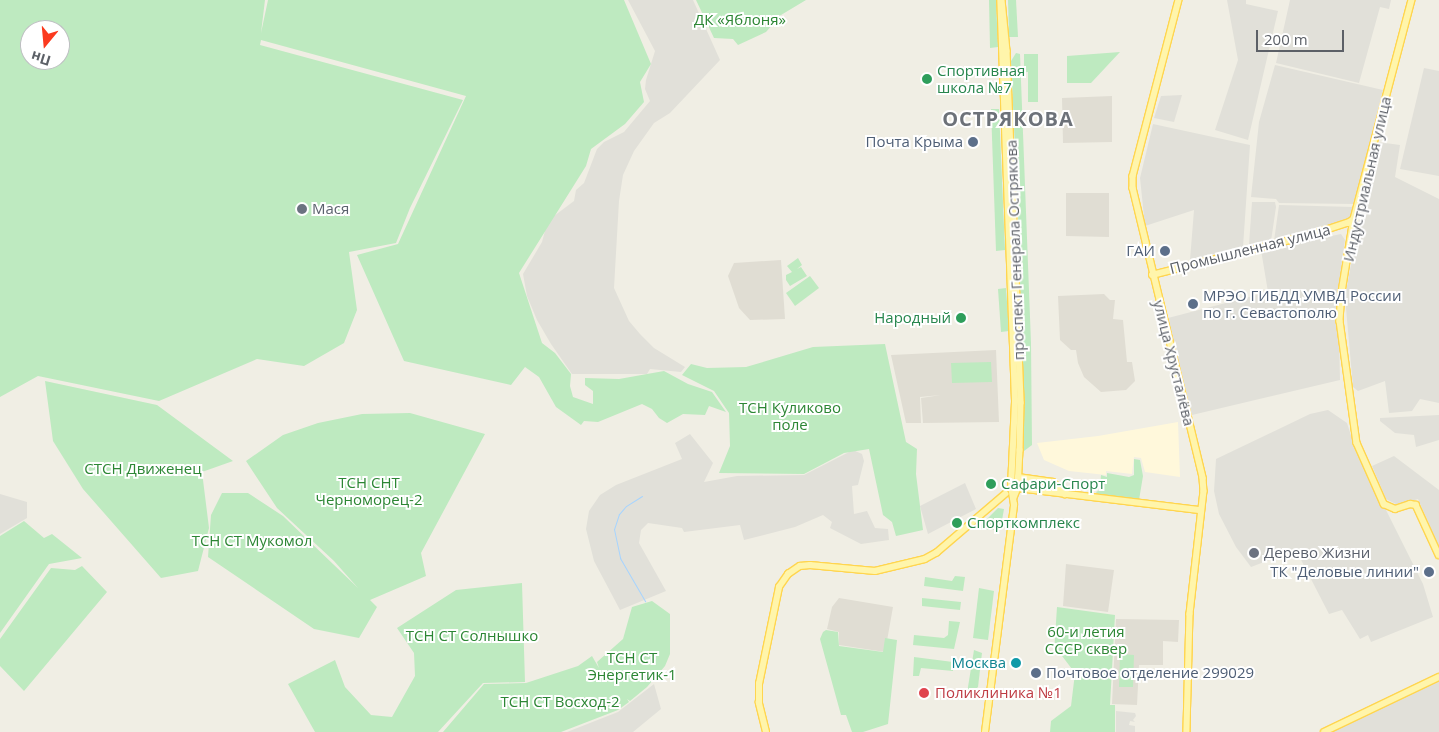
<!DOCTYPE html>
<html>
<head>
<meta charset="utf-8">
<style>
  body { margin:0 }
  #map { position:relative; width:1439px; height:732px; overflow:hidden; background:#f0eee4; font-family:"Open Sans",sans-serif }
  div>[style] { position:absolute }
  .commercial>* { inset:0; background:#fff8db }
  .industrial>* { inset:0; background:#e1e0d9 }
  .education>* { inset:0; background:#e0ddd3 }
  .green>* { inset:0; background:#beeac0 }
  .stream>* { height:1px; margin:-0.5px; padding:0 0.5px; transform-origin:0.5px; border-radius:0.5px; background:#a6d4ff }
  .roads { filter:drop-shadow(1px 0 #ffd54f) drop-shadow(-1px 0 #ffd54f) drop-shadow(0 1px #ffd54f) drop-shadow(0 -1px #ffd54f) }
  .major>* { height:5.5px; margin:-2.75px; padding:0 2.75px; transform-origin:2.75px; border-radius:2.75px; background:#fff5ab }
  .dots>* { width:14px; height:14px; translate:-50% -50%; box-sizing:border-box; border:2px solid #fff; border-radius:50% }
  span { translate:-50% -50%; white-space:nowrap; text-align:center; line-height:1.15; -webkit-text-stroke:4px #fff; paint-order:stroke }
  .park-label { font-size:15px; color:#2c8634 }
  .leisure-label { font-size:15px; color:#27864d }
  .left { translate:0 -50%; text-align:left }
  .right { translate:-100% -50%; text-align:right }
  .service-label { font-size:15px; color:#4e5e75 }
  .street-label { font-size:15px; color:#5c6067 }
  .worship-label { font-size:15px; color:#5b616d }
  .culture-label { font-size:15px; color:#0d838f }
  .health-label { font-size:15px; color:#be3a42 }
  .district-label { font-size:20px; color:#6d7279; font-weight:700; letter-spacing:1px }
  .north { position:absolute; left:20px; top:20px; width:50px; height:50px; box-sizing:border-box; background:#fff; border:1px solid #bebfc2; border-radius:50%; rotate:197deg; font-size:14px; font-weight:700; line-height:20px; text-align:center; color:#5c6067 }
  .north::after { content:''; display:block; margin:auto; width:18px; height:22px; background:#fb3a1f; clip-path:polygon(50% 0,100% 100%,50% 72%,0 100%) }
  .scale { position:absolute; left:1256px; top:30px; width:88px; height:22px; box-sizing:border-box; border:2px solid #5c6067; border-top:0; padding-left:6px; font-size:15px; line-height:18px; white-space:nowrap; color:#5c6067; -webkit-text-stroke:4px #fff; paint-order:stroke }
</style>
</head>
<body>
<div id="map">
  <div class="commercial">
    <div style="clip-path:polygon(1178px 422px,1180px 477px,1145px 472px,1141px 458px,1134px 457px,1132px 474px,1106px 471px,1106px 475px,1069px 471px,1044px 460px,1037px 443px,1098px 436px)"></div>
  </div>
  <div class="industrial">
    <div style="clip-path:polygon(628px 0,693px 0,720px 60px,670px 113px,654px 123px,634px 151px,623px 175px,619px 201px,614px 288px,629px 321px,640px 334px,654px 348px,685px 367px,681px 372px,650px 369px,647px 374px,572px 374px,551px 344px,537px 320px,527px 296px,523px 274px,542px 242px,546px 227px,554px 216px,574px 201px,576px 190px,584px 183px,597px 149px,604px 142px,624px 132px,650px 101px,645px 89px,646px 80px,655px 51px)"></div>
    <div style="clip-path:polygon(1227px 0,1246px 0,1246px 4px,1278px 11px,1248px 140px,1215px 130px,1238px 60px)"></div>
    <div style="clip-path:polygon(1290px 0,1391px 0,1389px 9px,1380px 7px,1359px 83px,1276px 63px)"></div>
    <div style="clip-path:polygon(1275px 65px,1383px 90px,1354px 204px,1279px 203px,1276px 199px,1251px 197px,1259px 122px)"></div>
    <div style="clip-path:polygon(1424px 68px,1439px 71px,1439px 176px,1400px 169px)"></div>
    <div style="clip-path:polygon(1182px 95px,1174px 122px,1154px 118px,1161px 96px)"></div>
    <div style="clip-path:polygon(1153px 124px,1250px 145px,1243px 247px,1190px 260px,1194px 210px,1145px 226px,1140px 178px)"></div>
    <div style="clip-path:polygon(1378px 142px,1400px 145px,1395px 177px,1439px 199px,1439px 403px,1420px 399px,1412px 411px,1389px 413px,1385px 381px,1358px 391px,1353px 387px,1345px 297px,1365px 188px)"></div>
    <div style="clip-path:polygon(1252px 202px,1275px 202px,1276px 207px,1271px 241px,1249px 245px)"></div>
    <div style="clip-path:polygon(1279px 205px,1354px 207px,1350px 219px,1308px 233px,1274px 241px)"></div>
    <div style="clip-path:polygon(1341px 234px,1345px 240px,1338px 291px,1340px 380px,1192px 415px,1168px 318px,1268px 292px,1261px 250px)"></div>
    <div style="clip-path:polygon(1328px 410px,1347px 423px,1355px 448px,1423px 584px,1433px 617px,1371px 642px,1368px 635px,1360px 639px,1342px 610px,1329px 614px,1296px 550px,1251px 567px,1236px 547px,1219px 514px,1214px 491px,1216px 459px,1310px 414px)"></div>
    <div style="clip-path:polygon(1439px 415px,1439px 440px,1416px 447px,1414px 435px,1395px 433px,1380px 421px,1380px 418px)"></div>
    <div style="clip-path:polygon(690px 434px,713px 463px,704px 482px,737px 476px,804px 475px,853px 450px,862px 454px,864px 461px,858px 485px,852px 486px,854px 514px,867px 511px,875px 528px,888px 529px,889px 540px,861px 544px,830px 528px,832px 522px,823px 515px,795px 527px,744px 540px,740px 525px,684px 532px,682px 528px,648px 523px,641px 530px,639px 543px,666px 591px,620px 610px,594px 561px,586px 529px,589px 511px,600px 495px,616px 485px,682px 459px,675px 443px)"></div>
    <div style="clip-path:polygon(1394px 456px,1439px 490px,1439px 547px,1418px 499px,1398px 505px,1386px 499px,1372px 466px)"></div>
    <div style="clip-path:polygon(965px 483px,976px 509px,928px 534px,920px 506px)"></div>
    <div style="clip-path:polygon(0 494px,27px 502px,27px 518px,0 534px)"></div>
    <div style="clip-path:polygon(1439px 681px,1439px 732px,1329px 732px)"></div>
    <div style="clip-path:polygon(654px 684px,661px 709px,633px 732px,567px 732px,618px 712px)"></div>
    <div style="clip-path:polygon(1116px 711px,1135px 713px,1136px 716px,1133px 720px,1135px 722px,1130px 721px,1129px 725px,1135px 726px,1135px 732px,1116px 732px)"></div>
  </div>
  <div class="education">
    <div style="clip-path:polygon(1112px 96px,1112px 142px,1063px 143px,1062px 98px)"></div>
    <div style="clip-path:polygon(1066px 193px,1109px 193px,1109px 237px,1066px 236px)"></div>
    <div style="clip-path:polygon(781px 260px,785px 319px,750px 320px,739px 308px,728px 276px,734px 263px)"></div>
    <div style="clip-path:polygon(1104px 294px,1110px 300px,1115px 300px,1113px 319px,1123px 320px,1127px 362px,1132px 362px,1135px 381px,1126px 390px,1101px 392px,1084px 377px,1078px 363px,1076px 350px,1071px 350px,1060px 340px,1058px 296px)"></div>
    <div style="clip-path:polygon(996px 350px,999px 422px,923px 423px,921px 398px,941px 395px,920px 397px,921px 423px,906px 423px,891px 355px)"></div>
    <div style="clip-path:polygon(1066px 564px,1114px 570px,1108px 612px,1063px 606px)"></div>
    <div style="clip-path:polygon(839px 598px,893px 607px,885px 652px,839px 645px,839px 632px,827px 629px,832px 607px)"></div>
    <div style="clip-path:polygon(1116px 619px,1179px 620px,1178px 642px,1163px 641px,1163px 665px,1139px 665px,1137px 705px,1112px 704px)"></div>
  </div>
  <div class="green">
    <div style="clip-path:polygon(evenodd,0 0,265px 0,261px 33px,268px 0,624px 0,651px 64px,640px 82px,644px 102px,625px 124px,591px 149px,586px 166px,519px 273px,542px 343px,555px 353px,571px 374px,570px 386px,573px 397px,593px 404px,593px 391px,585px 385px,585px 378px,619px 379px,664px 371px,688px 384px,712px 392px,726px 412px,709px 406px,705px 415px,683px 414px,667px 423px,659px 418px,652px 409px,642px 404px,598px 422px,584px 421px,581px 425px,556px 407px,539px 377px,525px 367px,511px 385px,404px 361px,357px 255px,398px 244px,466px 96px,261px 40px,260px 45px,463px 100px,410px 208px,396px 243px,349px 252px,357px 310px,344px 343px,304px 366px,257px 359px,159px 401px,38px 376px,0 397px,0 0,30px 30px,60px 30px,60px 60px,30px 60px,30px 30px)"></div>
    <div style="clip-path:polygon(696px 0,806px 0,781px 15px,766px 32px,738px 45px,733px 39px,714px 38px)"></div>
    <div style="clip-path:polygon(989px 0,996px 0,998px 47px,990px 48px)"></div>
    <div style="clip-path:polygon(1008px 0,1016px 0,1018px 37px,1009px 37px)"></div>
    <div style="clip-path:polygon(1120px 52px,1091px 83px,1067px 83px,1067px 56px)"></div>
    <div style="clip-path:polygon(1016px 53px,1020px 54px,1031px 343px,1032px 445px,1024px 451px,1018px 216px,1011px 61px)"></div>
    <div style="clip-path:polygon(1024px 54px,1038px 54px,1038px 102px,1028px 102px,1028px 72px,1024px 72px)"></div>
    <div style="clip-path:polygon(991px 109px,999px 109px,1005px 250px,996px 251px)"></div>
    <div style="clip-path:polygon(798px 258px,802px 265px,797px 269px,801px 267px,807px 276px,790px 286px,786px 280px,786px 275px,792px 272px,787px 266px)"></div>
    <div style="clip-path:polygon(810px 276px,819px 288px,795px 306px,786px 293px)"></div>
    <div style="clip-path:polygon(1006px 288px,1009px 331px,1001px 332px,998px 289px)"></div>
    <div style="clip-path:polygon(885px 344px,906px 442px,917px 449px,916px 474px,923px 530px,896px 536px,892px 522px,883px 515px,869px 449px,844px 453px,804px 474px,719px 473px,730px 446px,729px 413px,714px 391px,682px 375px,691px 364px,707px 368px,746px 367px,813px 347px)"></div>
    <div style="clip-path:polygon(991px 362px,992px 382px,952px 383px,951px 363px)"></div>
    <div style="clip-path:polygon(45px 381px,157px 405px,233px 461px,202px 472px,209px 528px,198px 571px,161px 578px,83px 489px,53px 441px)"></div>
    <div style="clip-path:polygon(410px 413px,485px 434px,421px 553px,426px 576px,370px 600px,377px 607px,359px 638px,314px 629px,208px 557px,211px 515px,222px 493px,248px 493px,283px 516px,358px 588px,334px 561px,277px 508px,246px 461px,283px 435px,318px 423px,362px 414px)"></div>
    <div style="clip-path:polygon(1134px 459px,1140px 460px,1143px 476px,1139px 500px,1098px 495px,1096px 492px,1100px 490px,1101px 475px,1107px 477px,1107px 473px,1129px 477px,1134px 475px)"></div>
    <div style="clip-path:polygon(998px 508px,1004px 509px,1001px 526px,998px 524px,996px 530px,977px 529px)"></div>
    <div style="clip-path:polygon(24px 521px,44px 538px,52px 534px,82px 558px,49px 564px,0 633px,0 536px)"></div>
    <div style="clip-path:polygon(82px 566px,107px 592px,24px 691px,0 666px,0 639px,51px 568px,75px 570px)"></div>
    <div style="clip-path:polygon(955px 576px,965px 577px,963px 591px,924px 586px,925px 577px,952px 581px)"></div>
    <div style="clip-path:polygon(522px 583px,525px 682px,483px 683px,438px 732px,315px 732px,288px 684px,335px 660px,345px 687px,371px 715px,392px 717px,415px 676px,414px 653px,397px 628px,456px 590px)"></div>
    <div style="clip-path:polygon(979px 588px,994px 591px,988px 640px,973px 638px)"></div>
    <div style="clip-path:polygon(922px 598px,961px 602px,960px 610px,922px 606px)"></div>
    <div style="clip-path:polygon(652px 601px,670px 614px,670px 654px,665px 666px,647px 687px,630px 701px,627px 699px,629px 702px,618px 710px,561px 732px,443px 732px,484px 684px,526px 683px,578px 666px,592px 656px,599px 668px,597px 662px,623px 639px,632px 607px)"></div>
    <div style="clip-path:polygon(1057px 607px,1115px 615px,1110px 705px,1115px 705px,1115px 732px,1050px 732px,1051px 721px,1071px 706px,1075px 673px,1059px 652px,1054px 652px)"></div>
    <div style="clip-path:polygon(949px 621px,960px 622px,954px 649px,913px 645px,914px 635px,944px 638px,948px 635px)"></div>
    <div style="clip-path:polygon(826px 630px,838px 632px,839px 646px,883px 652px,885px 638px,897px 640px,888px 724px,863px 732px,852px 732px,846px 715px,841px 715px,820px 639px,823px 632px)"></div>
    <div style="clip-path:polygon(974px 650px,982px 653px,978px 687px,969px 695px,967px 693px)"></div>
    <div style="clip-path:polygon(1120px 654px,1134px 655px,1133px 687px,1119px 687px)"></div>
    <div style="clip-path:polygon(914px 657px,953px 662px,953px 671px,921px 668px,919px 676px,913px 676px)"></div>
  </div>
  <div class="stream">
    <div style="left:642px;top:496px;width:19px;rotate:148deg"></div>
    <div style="left:626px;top:506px;width:11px;rotate:131deg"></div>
    <div style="left:619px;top:514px;width:16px;rotate:108deg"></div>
    <div style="left:614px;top:529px;width:30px;rotate:78deg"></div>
    <div style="left:620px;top:558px;width:50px;rotate:59.8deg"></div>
  </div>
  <div class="roads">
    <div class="major">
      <div style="left:1002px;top:0;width:51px;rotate:84.4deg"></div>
      <div style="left:1007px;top:51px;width:352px;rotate:87.7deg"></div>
      <div style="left:1021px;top:403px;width:47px;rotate:91.2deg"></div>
      <div style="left:1020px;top:450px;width:38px;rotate:93deg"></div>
      <div style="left:1018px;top:488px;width:11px;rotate:112deg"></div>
      <div style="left:1179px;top:0;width:182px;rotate:104.6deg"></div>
      <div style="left:1133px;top:176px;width:12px;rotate:90deg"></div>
      <div style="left:1133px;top:188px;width:298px;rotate:76.4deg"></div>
      <div style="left:1203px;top:478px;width:13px;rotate:86deg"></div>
      <div style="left:1204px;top:491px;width:124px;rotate:96.5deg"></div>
      <div style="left:1190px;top:614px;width:118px;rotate:91.5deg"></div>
      <div style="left:1412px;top:0;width:227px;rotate:104.8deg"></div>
      <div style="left:1354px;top:219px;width:74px;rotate:99.3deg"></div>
      <div style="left:1342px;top:292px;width:29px;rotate:94deg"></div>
      <div style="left:1340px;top:321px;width:123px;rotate:82.1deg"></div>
      <div style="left:1357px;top:443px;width:67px;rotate:66.1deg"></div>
      <div style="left:1384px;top:504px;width:12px;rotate:24deg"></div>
      <div style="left:1395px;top:509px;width:16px;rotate:-18deg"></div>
      <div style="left:1410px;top:504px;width:6px;rotate:9deg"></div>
      <div style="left:1416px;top:505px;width:55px;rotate:65.3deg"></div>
      <div style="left:1152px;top:275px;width:163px;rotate:-14.2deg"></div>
      <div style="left:1310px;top:235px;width:40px;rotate:-18deg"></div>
      <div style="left:1348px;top:223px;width:7px;rotate:-34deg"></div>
      <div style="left:1018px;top:477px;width:35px;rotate:8deg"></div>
      <div style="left:1053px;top:482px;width:17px;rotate:45deg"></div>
      <div style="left:1018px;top:488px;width:184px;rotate:6.9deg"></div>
      <div style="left:766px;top:732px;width:30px;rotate:-104deg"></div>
      <div style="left:759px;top:703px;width:19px;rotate:-90deg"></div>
      <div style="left:759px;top:684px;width:99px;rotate:-78.3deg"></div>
      <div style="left:779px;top:587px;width:16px;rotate:-55deg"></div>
      <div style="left:788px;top:574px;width:14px;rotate:-34deg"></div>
      <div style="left:800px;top:566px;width:10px;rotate:-6deg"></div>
      <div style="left:810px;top:565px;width:65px;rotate:5.3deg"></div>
      <div style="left:875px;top:571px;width:51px;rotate:-13.5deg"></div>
      <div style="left:925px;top:559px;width:13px;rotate:-29deg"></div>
      <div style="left:936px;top:553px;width:91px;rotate:-40.5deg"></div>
      <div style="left:985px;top:732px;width:229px;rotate:-82.7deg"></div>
      <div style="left:1014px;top:505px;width:18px;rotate:-99deg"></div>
      <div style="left:1011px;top:487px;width:86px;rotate:-87.3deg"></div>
      <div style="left:1015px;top:401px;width:401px;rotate:-92.1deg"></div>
      <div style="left:1324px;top:732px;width:127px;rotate:-25.6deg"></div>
    </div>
  </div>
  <div class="dots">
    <div style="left:927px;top:79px;background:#2e9e5b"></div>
    <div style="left:973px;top:142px;background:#5c6f8a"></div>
    <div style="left:302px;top:209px;background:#6b7280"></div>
    <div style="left:1165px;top:251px;background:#5c6f8a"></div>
    <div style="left:1193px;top:304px;background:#5c6f8a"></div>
    <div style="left:961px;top:318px;background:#2e9e5b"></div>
    <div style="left:991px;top:484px;background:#2e9e5b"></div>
    <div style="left:957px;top:523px;background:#2e9e5b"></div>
    <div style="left:1254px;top:553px;background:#6b7280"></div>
    <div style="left:1429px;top:572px;background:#5c6f8a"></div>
    <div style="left:1016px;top:663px;background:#0f9aa8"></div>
    <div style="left:1036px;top:673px;background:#5c6f8a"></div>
    <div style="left:924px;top:693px;background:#e0444e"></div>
  </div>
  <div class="park-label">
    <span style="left:740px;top:20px">ДК «Яблоня»</span>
    <span style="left:790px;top:416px">ТСН Куликово<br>поле</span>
    <span style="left:143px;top:469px">СТСН Движенец</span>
    <span style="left:369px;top:491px">ТСН СНТ<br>Черноморец-2</span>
    <span style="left:252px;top:541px">ТСН СТ Мукомол</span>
    <span style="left:1086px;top:640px">60-и летия<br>СССР сквер</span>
    <span style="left:472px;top:636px">ТСН СТ Солнышко</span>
    <span style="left:632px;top:666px">ТСН СТ<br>Энергетик-1</span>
    <span style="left:560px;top:702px">ТСН СТ Восход-2</span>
  </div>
  <div class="leisure-label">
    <span class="left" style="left:937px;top:79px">Спортивная<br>школа №7</span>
    <span class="right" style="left:951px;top:318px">Народный</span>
    <span class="left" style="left:1001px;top:484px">Сафари-Спорт</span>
    <span class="left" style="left:967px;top:523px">Спорткомплекс</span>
  </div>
  <div class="service-label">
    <span class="right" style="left:963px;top:142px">Почта Крыма</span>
    <span class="right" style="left:1155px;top:251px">ГАИ</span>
    <span class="left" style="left:1203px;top:304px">МРЭО ГИБДД УМВД России<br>по г. Севастополю</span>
    <span class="right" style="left:1419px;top:572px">ТК "Деловые линии"</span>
    <span class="left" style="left:1046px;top:673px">Почтовое отделение 299029</span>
  </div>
  <div class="street-label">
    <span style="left:1367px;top:179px;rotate:-77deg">Индустриальная улица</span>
    <span style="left:1250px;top:249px;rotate:-14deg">Промышленная улица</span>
    <span style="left:1015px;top:250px;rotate:-92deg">проспект Генерала Острякова</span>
    <span style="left:1174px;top:363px;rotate:76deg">улица Хрусталёва</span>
  </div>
  <div class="worship-label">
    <span class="left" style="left:312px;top:209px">Мася</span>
    <span class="left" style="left:1264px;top:553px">Дерево Жизни</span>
  </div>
  <div class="culture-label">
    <span class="right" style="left:1006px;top:663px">Москва</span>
  </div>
  <div class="health-label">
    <span class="left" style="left:935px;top:693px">Поликлиника №1</span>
  </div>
  <div class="district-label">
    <span style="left:1008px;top:118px">ОСТРЯКОВА</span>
  </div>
  <div class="north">Пн</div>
  <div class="scale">200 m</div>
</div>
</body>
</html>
